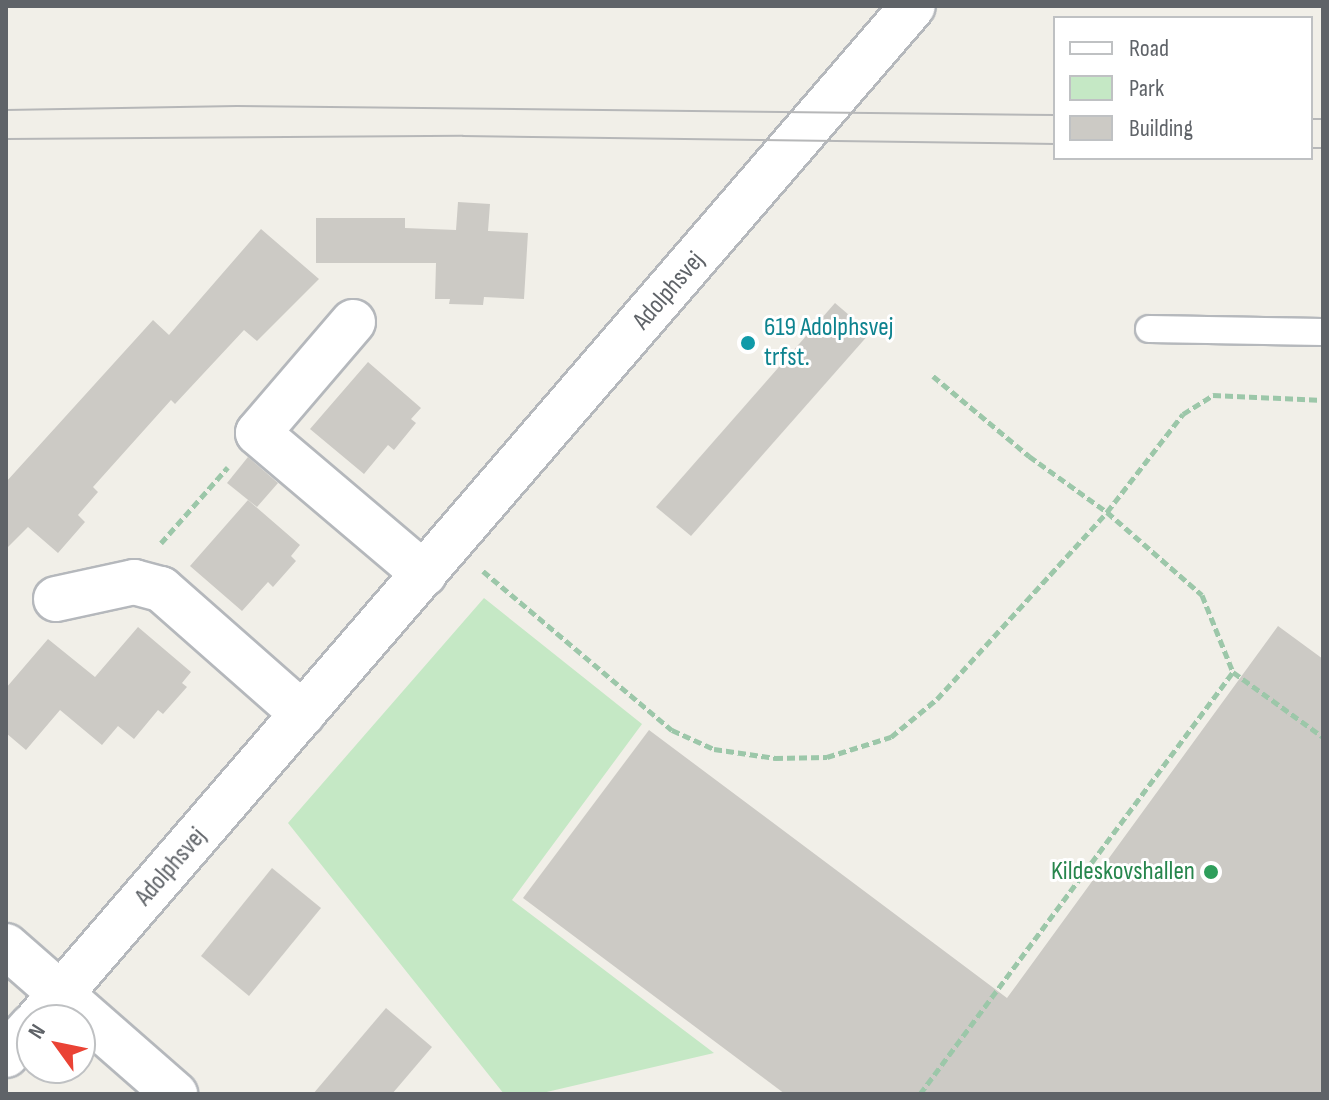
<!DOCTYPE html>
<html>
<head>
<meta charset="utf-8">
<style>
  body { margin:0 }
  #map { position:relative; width:1329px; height:1100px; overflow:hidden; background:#f1efe8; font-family:"Sofia Sans Condensed",sans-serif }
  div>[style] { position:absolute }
  .green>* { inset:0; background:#c5e8c5 }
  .building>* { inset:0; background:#cccac5 }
  .path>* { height:5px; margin-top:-2.5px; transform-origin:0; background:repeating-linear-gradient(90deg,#9cc7a9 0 8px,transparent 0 12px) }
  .roads { filter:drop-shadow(2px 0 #b5b8bc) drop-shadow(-2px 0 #b5b8bc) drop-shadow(0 2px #b5b8bc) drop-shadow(0 -2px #b5b8bc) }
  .service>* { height:26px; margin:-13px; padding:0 13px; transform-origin:13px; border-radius:13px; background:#fff }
  .minor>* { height:44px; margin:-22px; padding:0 22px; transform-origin:22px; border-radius:22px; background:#fff }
  .tertiary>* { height:44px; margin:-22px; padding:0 22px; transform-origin:22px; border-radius:22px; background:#fff }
  .tram>* { height:2px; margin:-1px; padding:0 1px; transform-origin:1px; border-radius:1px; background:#b6b7b8 }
  .dots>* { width:22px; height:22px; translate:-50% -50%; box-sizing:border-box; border:4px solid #fff; border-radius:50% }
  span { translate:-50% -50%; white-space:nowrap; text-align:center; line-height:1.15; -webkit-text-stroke:6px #fff; paint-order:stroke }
  .street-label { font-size:26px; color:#5f6368 }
  .culture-label { font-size:26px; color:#0d838f }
  .left { translate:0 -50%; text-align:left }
  .leisure-label { font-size:26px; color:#27864d }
  .right { translate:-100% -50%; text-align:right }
  .frame { position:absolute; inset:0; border:8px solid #5f6368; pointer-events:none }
  .legend { position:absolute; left:1053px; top:16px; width:260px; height:144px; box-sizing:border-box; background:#fff; border:2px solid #bfc1c3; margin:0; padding:10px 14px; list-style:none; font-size:24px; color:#5f6368 }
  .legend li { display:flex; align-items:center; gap:16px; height:40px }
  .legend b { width:40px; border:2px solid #bfc1c3 }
  .north { position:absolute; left:16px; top:1004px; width:80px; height:80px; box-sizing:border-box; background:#fff; border:2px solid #bfc1c3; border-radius:50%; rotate:303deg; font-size:22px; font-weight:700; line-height:32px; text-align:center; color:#5f6368 }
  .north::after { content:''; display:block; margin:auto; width:28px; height:36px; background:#ea4335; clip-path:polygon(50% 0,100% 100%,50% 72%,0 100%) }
</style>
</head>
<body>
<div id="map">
  <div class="green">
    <div style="clip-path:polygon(484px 598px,642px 724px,512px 900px,714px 1053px,538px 1094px,504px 1094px,288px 823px)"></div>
  </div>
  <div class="building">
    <div style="clip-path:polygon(458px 202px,490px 204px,488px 231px,528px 233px,524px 299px,484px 297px,483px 305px,449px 304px,450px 299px,435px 299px,436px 263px,316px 263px,316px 218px,405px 218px,405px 228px,456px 230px)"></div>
    <div style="clip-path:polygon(261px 229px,319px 279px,257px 341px,244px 330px,175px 404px,171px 400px,93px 487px,98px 492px,78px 515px,85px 522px,58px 553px,28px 527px,6px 549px,6px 482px,153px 320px,169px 335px)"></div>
    <div style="clip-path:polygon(835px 303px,870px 333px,691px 536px,656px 507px)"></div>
    <div style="clip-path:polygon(368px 362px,421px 408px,411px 419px,416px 423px,394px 450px,388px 445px,364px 474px,310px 429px)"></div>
    <div style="clip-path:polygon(248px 457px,278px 483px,257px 507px,227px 483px)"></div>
    <div style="clip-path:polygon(248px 500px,300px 545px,291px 556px,296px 561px,273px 587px,268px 582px,242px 611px,190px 566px)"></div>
    <div style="clip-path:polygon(1278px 626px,1323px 659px,1323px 1094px,785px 1094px,523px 898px,649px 730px,1007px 998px)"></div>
    <div style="clip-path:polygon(138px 627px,191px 672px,182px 683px,187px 687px,163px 714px,158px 710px,134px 739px,118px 726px,102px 745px,60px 710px,26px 750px,6px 733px,6px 688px,48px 639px,95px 677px)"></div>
    <div style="clip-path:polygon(272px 868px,321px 908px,249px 996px,201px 956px)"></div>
    <div style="clip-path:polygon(386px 1008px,432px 1047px,392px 1094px,313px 1094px)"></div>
  </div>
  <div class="path">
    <div style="left:933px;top:376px;width:125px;rotate:39.8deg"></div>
    <div style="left:1029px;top:456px;width:96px;rotate:35.7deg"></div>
    <div style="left:1107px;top:512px;width:126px;rotate:41.1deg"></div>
    <div style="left:1202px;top:595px;width:83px;rotate:68.1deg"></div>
    <div style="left:1233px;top:672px;width:111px;rotate:35.8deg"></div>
    <div style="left:161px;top:543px;width:101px;rotate:-48.6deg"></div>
    <div style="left:483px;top:571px;width:247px;rotate:40.1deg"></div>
    <div style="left:672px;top:730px;width:46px;rotate:24.3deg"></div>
    <div style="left:714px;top:749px;width:62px;rotate:8.4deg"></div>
    <div style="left:775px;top:758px;width:52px;rotate:-1.1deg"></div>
    <div style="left:827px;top:757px;width:67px;rotate:-17.4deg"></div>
    <div style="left:891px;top:737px;width:60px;rotate:-39.6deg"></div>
    <div style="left:937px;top:699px;width:253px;rotate:-47.7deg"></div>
    <div style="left:1107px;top:512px;width:124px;rotate:-52.2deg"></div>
    <div style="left:1183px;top:414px;width:36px;rotate:-32deg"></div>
    <div style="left:1213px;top:395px;width:110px;rotate:2.6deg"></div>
    <div style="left:920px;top:1094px;width:525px;rotate:-53.44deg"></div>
  </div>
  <div class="roads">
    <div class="service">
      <div style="left:1149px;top:329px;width:174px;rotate:1deg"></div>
    </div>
    <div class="minor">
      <div style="left:353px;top:322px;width:146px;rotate:130.6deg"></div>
      <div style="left:258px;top:433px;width:218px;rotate:40.3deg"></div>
      <div style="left:56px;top:599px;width:80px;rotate:-12.3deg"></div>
      <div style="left:134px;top:582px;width:28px;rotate:15deg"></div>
      <div style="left:161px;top:589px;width:189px;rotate:41.4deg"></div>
      <div style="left:6px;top:946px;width:225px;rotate:41.2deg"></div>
    </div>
    <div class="tertiary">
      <div style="left:38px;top:1020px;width:1339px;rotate:-49.21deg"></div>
      <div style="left:6px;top:1055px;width:39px;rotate:-48deg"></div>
    </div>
  </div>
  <div class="tram">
    <div style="left:6px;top:110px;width:231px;rotate:-1deg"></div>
    <div style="left:237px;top:106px;width:818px;rotate:0.63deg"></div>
    <div style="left:1311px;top:119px;width:12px"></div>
    <div style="left:6px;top:139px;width:457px;rotate:-0.4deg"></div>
    <div style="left:463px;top:136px;width:592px;rotate:0.77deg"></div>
    <div style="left:1311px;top:148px;width:12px"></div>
  </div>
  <div class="dots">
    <div style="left:748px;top:343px;background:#0f9aa8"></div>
    <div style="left:1211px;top:872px;background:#2e9e5b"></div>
  </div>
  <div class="street-label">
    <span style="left:669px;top:291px;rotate:-49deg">Adolphsvej</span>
    <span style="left:171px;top:867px;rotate:-49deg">Adolphsvej</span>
  </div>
  <div class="culture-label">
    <span class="left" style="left:764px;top:343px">619 Adolphsvej<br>trfst.</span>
  </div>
  <div class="leisure-label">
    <span class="right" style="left:1195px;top:872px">Kildeskovshallen</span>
  </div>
  <div class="frame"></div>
  <ul class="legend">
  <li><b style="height:10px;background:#fff"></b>Road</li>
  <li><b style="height:22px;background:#c5e8c5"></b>Park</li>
  <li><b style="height:22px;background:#cccac5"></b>Building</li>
  </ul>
  <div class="north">N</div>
</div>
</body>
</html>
